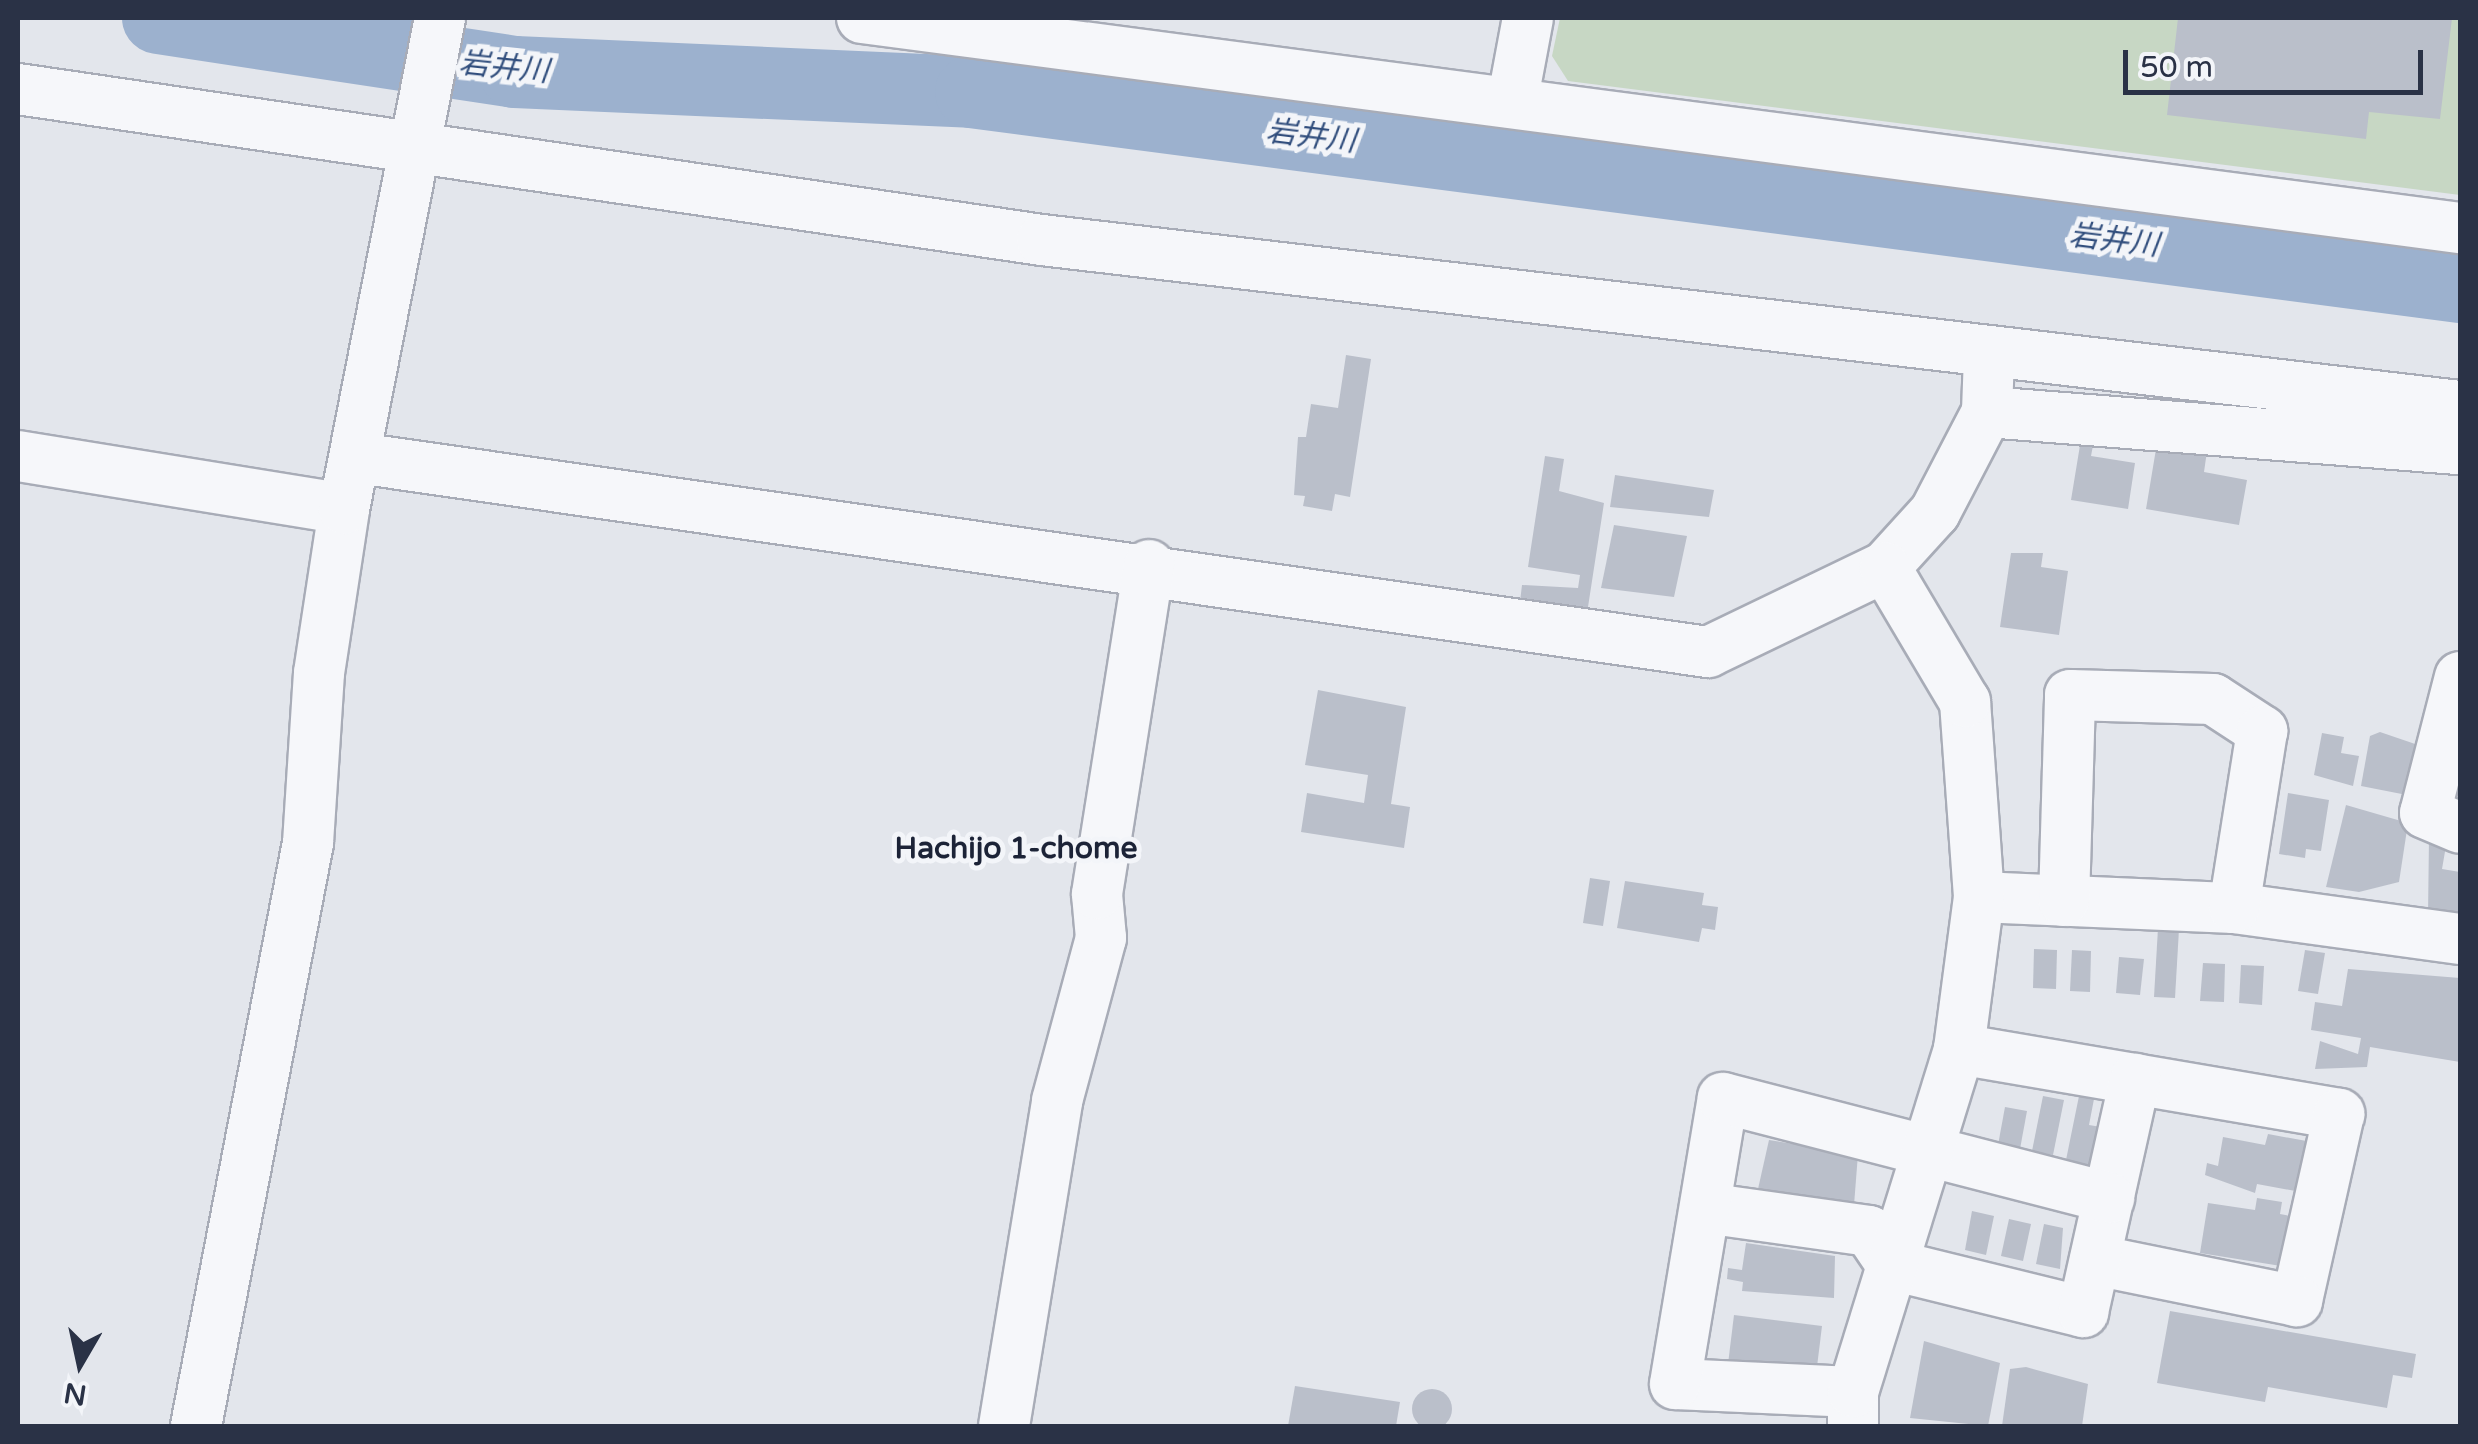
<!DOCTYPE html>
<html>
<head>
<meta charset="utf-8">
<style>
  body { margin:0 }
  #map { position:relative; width:2478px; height:1444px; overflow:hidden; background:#e3e6ec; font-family:"Varela Round","Noto Sans JP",sans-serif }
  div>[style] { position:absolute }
  .green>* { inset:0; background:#c7d7c4 }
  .river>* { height:72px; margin:-36px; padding:0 36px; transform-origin:36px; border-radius:36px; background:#9cb1ce }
  .building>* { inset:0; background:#babfca }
  .round { border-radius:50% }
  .roads { filter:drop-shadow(2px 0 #a8acb7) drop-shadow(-2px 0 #a8acb7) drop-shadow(0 2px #a8acb7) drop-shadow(0 -2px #a8acb7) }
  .minor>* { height:50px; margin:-25px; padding:0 25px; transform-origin:25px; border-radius:25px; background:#f6f7fa }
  span { translate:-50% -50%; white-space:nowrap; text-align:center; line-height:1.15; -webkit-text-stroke:10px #f3f5f9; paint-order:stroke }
  .water-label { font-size:30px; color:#314e7d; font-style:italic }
  .neighbourhood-label { font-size:30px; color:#1c2337; font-weight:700 }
  .frame { position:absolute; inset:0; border:20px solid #2a3246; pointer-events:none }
  .north { position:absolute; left:30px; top:1314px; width:100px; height:100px; -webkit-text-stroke:8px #f3f5f9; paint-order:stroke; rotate:189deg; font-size:28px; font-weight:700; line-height:40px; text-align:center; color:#2a3246 }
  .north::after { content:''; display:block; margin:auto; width:35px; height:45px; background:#2a3246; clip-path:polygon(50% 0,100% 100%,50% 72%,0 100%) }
  .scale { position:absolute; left:2123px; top:50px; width:300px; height:45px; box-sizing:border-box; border:5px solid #2a3246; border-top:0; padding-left:12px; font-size:30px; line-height:35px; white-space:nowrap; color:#2a3246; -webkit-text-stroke:8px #f3f5f9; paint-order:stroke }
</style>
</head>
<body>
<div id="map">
  <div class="green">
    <div style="clip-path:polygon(1560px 18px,2460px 18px,2460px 195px,1568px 81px,1552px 56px)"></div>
  </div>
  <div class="river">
    <div style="left:158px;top:18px;width:361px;rotate:8.6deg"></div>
    <div style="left:515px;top:72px;width:456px;rotate:2.5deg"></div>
    <div style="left:971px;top:92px;width:1502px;rotate:7.46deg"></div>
  </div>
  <div class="building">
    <div style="clip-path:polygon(2178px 18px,2452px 18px,2440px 119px,2369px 112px,2366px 139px,2167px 115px)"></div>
    <div style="clip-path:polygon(1346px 355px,1371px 359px,1350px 497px,1335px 494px,1332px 511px,1303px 506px,1305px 496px,1294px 495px,1298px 437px,1306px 437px,1311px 404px,1338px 408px)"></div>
    <div style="clip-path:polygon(2082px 433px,2095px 435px,2091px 456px,2135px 463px,2128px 509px,2071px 500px)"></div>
    <div style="clip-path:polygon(2157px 443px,2207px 451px,2204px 472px,2247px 480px,2239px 525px,2146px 509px)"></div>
    <div style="clip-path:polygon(1545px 456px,1564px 459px,1559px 491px,1604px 503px,1586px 620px,1519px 610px,1522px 585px,1578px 588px,1580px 575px,1528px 567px)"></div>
    <div style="clip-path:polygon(1615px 475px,1714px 490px,1709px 517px,1610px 507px)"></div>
    <div style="clip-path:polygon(1614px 525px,1687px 536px,1674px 597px,1601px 588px)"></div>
    <div style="clip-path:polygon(2011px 553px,2043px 553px,2041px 567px,2068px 571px,2059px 635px,2000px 627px)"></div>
    <div style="clip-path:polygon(1318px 690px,1406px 707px,1391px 804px,1410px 807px,1404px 848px,1301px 832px,1307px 793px,1364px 803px,1368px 775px,1305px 765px)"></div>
    <div style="clip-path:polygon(2380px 732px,2421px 746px,2412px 796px,2361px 786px,2370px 736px)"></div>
    <div style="clip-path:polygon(2322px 733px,2344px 737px,2341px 753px,2359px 756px,2353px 786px,2314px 775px)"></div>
    <div style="clip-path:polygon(2288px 793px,2329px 800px,2321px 851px,2306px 849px,2305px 858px,2279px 854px)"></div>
    <div style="clip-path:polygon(2346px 805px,2408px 823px,2399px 882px,2359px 892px,2326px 887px)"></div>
    <div style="clip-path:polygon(2429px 837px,2447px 840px,2442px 869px,2460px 872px,2460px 922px,2428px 916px)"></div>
    <div style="clip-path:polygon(1590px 878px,1610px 881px,1603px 926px,1583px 923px)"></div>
    <div style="clip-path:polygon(1625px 881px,1704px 893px,1702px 905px,1718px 907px,1715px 930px,1702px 928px,1699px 942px,1617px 928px)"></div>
    <div style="clip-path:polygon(2158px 928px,2179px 929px,2175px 998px,2154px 997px)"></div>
    <div style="clip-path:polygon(2034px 949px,2057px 950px,2056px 989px,2033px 988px)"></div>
    <div style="clip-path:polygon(2072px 950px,2091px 951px,2090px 992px,2070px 991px)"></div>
    <div style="clip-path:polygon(2305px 950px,2325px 953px,2318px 994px,2298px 991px)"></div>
    <div style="clip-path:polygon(2119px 957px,2144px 959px,2140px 995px,2116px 993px)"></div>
    <div style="clip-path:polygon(2203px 963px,2225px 964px,2224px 1002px,2200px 1001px)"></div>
    <div style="clip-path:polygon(2241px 965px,2264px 966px,2262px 1005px,2239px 1003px)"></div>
    <div style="clip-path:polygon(2348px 969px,2460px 978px,2460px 1062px,2370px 1047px,2367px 1067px,2315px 1069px,2320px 1041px,2358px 1054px,2361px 1038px,2311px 1030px,2315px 1002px,2342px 1006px)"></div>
    <div style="clip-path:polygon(2043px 1096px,2064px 1100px,2053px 1155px,2032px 1151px)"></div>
    <div style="clip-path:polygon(2079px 1096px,2094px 1099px,2089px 1125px,2101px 1127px,2093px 1166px,2066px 1160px)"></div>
    <div style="clip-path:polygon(2005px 1107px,2027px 1111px,2020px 1149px,1998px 1145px)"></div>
    <div style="clip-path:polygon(2268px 1134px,2312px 1142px,2301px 1192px,2257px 1184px,2255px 1193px,2205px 1175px,2207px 1163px,2218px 1166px,2223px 1137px,2265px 1145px)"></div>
    <div style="clip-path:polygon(1769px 1140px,1858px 1154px,1854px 1205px,1758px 1189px)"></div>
    <div style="clip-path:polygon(2257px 1198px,2282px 1202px,2280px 1214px,2295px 1217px,2281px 1266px,2200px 1253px,2208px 1203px,2255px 1210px)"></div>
    <div style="clip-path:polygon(1972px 1211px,1994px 1216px,1986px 1255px,1965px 1250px)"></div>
    <div style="clip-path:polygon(2009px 1219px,2031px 1224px,2023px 1261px,2001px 1256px)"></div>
    <div style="clip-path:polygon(2044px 1224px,2063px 1228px,2060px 1269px,2036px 1264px)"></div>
    <div style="clip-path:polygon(1746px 1243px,1835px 1256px,1834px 1298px,1742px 1291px,1743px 1282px,1727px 1279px,1728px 1268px,1742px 1270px)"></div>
    <div style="clip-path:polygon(2170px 1311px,2416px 1354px,2412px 1378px,2393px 1375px,2387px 1408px,2268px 1387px,2265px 1402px,2157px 1383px)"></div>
    <div style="clip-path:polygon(1734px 1315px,1822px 1326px,1816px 1375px,1728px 1364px)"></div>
    <div style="clip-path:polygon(1924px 1341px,2000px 1363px,1988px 1426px,1910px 1418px)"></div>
    <div style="clip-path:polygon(2026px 1367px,2088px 1384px,2082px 1426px,2002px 1426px,2010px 1369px)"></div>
    <div style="clip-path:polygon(1295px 1386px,1400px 1402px,1396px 1426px,1288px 1426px)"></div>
    <div class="round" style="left:1412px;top:1389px;width:40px;height:40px"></div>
  </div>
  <div class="roads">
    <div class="minor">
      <div style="left:862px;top:18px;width:1612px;rotate:7.49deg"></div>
      <div style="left:18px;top:89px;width:1035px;rotate:8.39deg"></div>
      <div style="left:1042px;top:240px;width:1428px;rotate:6.68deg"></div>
      <div style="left:1513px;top:98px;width:81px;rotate:-79.4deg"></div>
      <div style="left:1987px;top:412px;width:474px;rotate:4.5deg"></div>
      <div style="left:18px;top:456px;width:330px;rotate:9.2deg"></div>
      <div style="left:358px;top:458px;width:1364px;rotate:8.18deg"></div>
      <div style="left:1708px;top:652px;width:196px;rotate:-25.7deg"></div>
      <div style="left:1885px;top:567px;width:74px;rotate:-47.7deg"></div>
      <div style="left:1935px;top:512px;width:113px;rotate:-62.5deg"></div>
      <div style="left:1987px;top:412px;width:56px;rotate:-88deg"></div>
      <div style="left:2460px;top:677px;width:140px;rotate:104.4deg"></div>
      <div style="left:2425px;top:813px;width:38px;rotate:23deg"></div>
      <div style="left:1979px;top:897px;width:255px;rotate:2.5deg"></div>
      <div style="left:2234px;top:908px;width:228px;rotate:7.8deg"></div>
      <div style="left:2064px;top:901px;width:206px;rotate:-88.3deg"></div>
      <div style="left:2070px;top:695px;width:143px;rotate:1.6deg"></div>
      <div style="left:2213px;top:699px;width:59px;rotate:33.1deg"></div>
      <div style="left:2262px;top:731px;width:179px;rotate:99deg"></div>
      <div style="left:1959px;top:1049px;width:386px;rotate:9.7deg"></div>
      <div style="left:2339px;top:1114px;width:192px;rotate:102.7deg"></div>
      <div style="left:2297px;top:1301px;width:206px;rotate:-168.5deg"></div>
      <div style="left:1705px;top:1208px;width:166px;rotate:8deg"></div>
      <div style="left:1869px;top:1231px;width:41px;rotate:55.9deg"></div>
      <div style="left:1892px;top:1265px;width:197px;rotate:13.8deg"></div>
      <div style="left:2083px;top:1312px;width:239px;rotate:-77.4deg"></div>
      <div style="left:1853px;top:1392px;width:178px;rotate:-177.4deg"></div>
      <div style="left:1675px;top:1384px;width:290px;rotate:-80.5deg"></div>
      <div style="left:1723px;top:1098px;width:399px;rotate:14.5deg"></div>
      <div style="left:196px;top:1426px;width:594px;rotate:-79.13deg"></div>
      <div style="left:308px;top:843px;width:170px;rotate:-86.3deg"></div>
      <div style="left:319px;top:673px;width:166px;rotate:-81.3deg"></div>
      <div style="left:344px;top:509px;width:500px;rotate:-78.94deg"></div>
      <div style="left:1004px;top:1426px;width:329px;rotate:-80.7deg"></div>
      <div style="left:1057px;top:1101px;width:169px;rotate:-74.9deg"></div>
      <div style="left:1101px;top:938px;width:44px;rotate:-95.2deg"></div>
      <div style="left:1097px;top:894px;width:333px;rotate:-81deg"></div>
      <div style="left:1853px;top:1426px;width:34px;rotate:-90deg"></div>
      <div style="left:1853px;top:1392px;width:359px;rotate:-72.8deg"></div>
      <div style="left:1959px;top:1049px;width:153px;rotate:-82.5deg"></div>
      <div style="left:1979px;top:897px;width:196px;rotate:-94.1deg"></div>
      <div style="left:1965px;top:702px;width:157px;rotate:-120.7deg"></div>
    </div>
  </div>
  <div class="water-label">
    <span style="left:504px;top:68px;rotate:6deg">岩井川</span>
    <span style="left:1311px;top:137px;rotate:7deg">岩井川</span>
    <span style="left:2114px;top:241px;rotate:7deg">岩井川</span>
  </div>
  <div class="neighbourhood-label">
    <span style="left:1016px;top:849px">Hachijo 1-chome</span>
  </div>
  <div class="frame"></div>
  <div class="north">N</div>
  <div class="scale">50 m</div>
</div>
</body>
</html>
